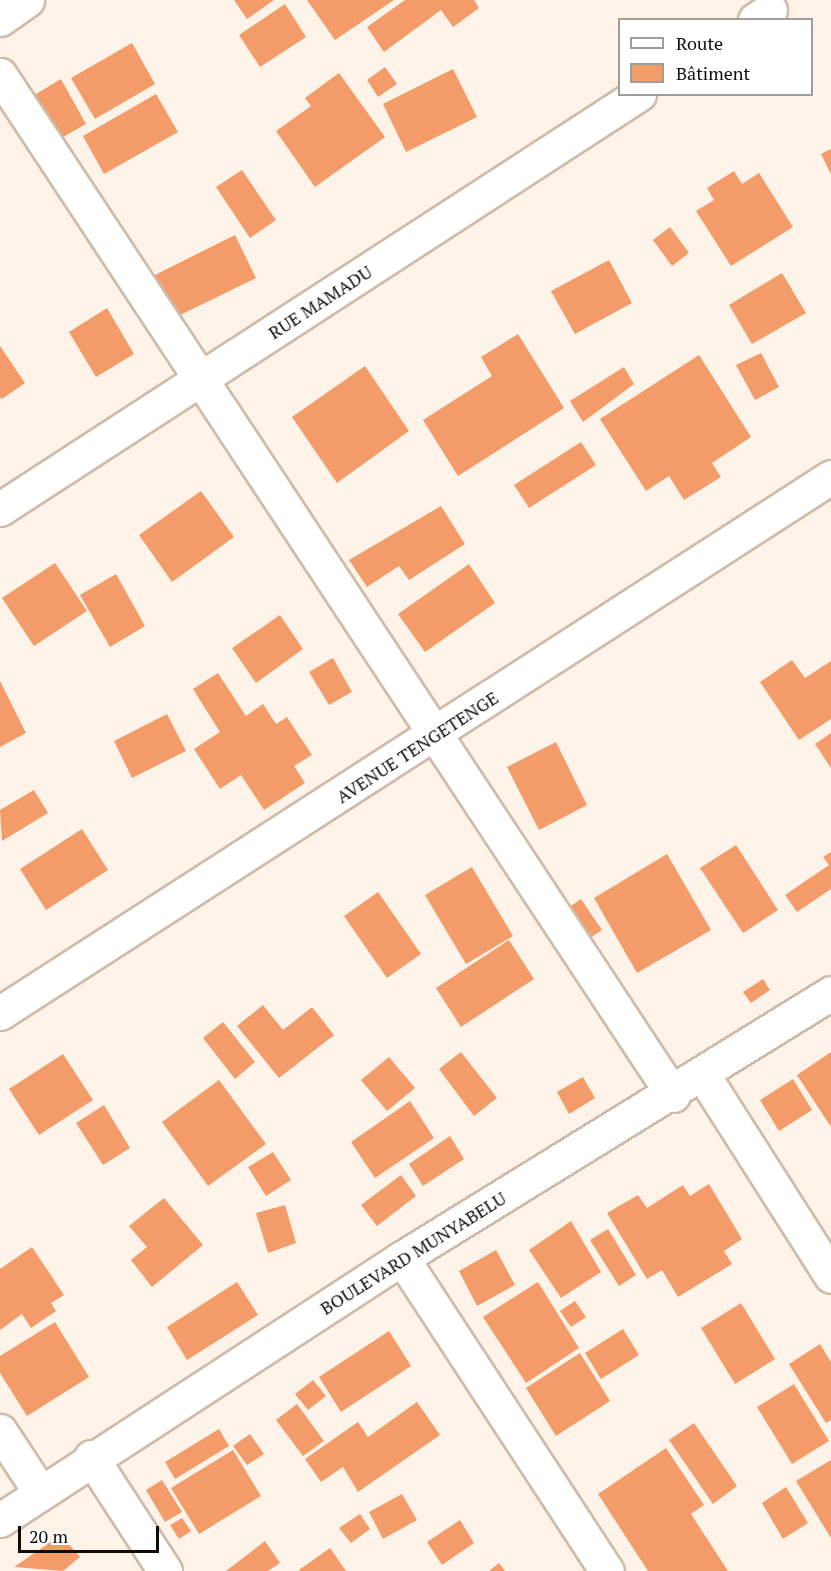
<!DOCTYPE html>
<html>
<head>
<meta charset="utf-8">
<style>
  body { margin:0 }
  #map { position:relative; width:831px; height:1571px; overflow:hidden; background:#fef3e8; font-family:"PT Serif",serif }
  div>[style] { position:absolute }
  .building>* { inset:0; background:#f39c6a }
  .roads { filter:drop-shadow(2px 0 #cebcaa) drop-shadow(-2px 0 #cebcaa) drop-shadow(0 2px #cebcaa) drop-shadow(0 -2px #cebcaa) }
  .minor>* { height:33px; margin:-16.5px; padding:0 16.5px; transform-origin:16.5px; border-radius:16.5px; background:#fff }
  .tertiary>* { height:33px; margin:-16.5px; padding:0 16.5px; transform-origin:16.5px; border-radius:16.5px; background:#fff }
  span { translate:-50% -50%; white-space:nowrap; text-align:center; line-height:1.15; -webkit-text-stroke:4.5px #fff; paint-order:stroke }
  .street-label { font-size:18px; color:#120c06 }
  .legend { position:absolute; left:618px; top:18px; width:195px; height:78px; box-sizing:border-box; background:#fff; border:2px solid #a09e9b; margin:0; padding:8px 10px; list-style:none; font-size:18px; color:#120c06 }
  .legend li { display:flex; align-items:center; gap:12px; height:30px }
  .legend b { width:30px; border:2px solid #a09e9b }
  .scale { position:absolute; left:18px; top:1526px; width:141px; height:27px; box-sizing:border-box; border:3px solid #120c06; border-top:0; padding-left:8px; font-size:18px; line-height:21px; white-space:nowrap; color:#120c06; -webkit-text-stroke:4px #fff; paint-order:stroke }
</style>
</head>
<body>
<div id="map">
  <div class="building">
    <div style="clip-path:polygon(234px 0,274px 0,247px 19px)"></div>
    <div style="clip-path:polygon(307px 0,394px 0,335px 40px)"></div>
    <div style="clip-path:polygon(405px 0,474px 0,479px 8px,453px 27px,441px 10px,384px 52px,367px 27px)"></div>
    <div style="clip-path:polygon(285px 4px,306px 37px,260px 67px,239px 35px)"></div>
    <div style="clip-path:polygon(132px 43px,155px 84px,95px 119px,71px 78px)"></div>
    <div style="clip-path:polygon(385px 67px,397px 84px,378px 97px,367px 80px)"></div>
    <div style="clip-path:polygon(453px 69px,477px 117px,406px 152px,383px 104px)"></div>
    <div style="clip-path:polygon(339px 73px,385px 137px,315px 187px,276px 131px,311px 106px,305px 98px)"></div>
    <div style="clip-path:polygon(61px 79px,86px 124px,56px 141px,31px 97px)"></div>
    <div style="clip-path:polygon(156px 94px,178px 132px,104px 174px,83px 136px)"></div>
    <div style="clip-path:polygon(831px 149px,831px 174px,821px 154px)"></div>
    <div style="clip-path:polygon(242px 170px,276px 220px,250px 238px,216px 187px)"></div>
    <div style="clip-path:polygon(734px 171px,742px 184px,759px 173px,793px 227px,731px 266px,696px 211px,714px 200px,707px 188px)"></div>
    <div style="clip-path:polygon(670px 227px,689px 253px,672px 266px,653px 240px)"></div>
    <div style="clip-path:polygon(235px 235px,256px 278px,172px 319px,151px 277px)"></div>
    <div style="clip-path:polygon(609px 260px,632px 303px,575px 334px,551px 291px)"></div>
    <div style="clip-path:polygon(782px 273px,806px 313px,752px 344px,729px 305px)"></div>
    <div style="clip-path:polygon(107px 308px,134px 354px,96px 377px,69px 332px)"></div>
    <div style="clip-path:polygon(518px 334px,564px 408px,458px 476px,423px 420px,492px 376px,481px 357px)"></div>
    <div style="clip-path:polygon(0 346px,25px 383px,2px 399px,0 397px)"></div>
    <div style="clip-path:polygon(761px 353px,779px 387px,755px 400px,736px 365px)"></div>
    <div style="clip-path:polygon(699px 355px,751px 437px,712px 463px,721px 477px,684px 500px,669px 476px,646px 491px,600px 419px)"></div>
    <div style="clip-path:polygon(365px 366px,409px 431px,337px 483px,292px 417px)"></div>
    <div style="clip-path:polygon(624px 367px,634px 384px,583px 422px,570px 401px)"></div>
    <div style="clip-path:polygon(581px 442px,596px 465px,529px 508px,514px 485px)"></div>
    <div style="clip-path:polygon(201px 491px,234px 537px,172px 582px,139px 535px)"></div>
    <div style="clip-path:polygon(441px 506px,465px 544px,409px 580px,399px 566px,367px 587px,349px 560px)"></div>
    <div style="clip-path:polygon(55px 563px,87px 611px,34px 646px,2px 598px)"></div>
    <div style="clip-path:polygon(469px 564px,495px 603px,425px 652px,398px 614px)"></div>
    <div style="clip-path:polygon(116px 574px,145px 626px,110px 647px,80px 595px)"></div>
    <div style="clip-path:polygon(280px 615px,303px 649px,256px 683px,232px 648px)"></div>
    <div style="clip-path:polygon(333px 658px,352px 692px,329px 705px,309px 672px)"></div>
    <div style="clip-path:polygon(792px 660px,805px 678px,831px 661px,831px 719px,799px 740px,760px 682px)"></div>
    <div style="clip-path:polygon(218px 673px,246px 716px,263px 704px,276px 724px,287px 717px,312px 755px,294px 766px,305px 783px,264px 810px,241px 775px,220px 789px,194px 749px,220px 732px,193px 689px)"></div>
    <div style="clip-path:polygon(0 681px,26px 733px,0 747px)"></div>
    <div style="clip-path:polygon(167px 714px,186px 751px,132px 778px,114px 741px)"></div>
    <div style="clip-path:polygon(831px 733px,831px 768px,815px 744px)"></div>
    <div style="clip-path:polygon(556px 742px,587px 805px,539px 830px,507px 767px)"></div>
    <div style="clip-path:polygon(34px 790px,48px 813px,2px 841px,0 810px)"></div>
    <div style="clip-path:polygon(82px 829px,108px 870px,46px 910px,20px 869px)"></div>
    <div style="clip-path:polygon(736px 845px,778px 910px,743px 933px,700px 868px)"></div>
    <div style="clip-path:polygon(831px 852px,831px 889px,797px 912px,785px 895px,829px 865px,823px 857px)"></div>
    <div style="clip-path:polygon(667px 854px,711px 930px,637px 973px,594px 898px)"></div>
    <div style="clip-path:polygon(472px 867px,513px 936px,466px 964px,425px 895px)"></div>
    <div style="clip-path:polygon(378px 892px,421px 954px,387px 978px,344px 916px)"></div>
    <div style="clip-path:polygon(581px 899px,602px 930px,575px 948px,555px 917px)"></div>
    <div style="clip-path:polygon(509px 940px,534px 979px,461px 1027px,436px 988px)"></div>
    <div style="clip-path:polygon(763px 979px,770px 990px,751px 1003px,743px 992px)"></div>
    <div style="clip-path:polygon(263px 1005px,283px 1030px,312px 1007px,334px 1035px,279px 1078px,237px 1026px)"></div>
    <div style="clip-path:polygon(223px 1022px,255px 1062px,235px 1079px,203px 1038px)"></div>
    <div style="clip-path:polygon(461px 1052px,497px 1098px,474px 1116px,439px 1069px)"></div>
    <div style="clip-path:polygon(831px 1052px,831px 1127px,797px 1075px)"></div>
    <div style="clip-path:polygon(63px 1054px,93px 1100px,39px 1135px,9px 1089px)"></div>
    <div style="clip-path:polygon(389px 1057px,415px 1088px,387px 1111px,361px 1080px)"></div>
    <div style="clip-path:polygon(583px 1077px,595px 1098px,569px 1114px,557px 1092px)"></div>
    <div style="clip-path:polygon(793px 1079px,812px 1110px,779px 1131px,760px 1100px)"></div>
    <div style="clip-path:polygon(219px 1080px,266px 1144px,208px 1186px,162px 1122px)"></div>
    <div style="clip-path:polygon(410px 1101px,434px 1138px,375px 1178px,351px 1142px)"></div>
    <div style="clip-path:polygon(104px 1105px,130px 1148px,103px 1165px,76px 1123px)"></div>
    <div style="clip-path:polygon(450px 1136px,464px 1159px,423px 1186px,409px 1164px)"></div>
    <div style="clip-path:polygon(273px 1152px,291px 1180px,266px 1196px,248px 1167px)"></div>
    <div style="clip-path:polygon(401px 1175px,416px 1196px,377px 1226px,361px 1205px)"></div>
    <div style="clip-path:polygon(709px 1184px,742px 1239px,724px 1251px,732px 1264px,678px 1297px,662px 1270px,647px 1279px,607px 1213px,638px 1195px,647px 1208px,683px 1185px,690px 1196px)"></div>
    <div style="clip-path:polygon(164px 1198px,203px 1245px,152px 1287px,131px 1260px,147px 1247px,129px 1226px)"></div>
    <div style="clip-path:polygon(285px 1205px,296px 1243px,268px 1253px,256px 1213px)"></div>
    <div style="clip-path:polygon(571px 1221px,601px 1272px,561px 1298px,529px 1250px)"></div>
    <div style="clip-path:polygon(608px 1229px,636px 1275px,619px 1286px,590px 1240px)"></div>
    <div style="clip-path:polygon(32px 1247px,64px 1295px,51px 1303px,56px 1311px,31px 1328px,22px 1314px,0 1330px,0 1269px)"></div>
    <div style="clip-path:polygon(496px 1250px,515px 1285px,477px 1306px,459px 1271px)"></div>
    <div style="clip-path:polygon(237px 1282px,258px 1315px,187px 1360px,167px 1327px)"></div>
    <div style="clip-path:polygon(538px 1282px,579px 1348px,526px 1383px,483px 1317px)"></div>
    <div style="clip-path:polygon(575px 1301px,586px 1317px,571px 1327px,560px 1311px)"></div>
    <div style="clip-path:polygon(741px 1303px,775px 1359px,735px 1384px,701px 1328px)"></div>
    <div style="clip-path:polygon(55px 1322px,89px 1377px,27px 1416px,0 1373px,0 1356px)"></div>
    <div style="clip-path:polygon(623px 1329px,639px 1355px,601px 1379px,585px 1353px)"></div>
    <div style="clip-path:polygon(389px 1331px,411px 1366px,341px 1412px,319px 1377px)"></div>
    <div style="clip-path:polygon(820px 1344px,831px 1362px,831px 1420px,826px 1423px,789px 1364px)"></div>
    <div style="clip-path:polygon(580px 1353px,610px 1401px,556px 1436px,526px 1388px)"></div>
    <div style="clip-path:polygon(313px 1380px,326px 1396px,308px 1410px,295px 1394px)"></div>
    <div style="clip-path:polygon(794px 1384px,829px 1441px,792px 1464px,757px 1407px)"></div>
    <div style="clip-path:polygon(417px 1402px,440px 1435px,358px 1492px,343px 1467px,321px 1482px,305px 1459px,358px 1422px,368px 1437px)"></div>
    <div style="clip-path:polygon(297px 1404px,324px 1441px,303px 1456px,276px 1420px)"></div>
    <div style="clip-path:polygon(694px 1423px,737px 1486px,713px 1504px,669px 1440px)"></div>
    <div style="clip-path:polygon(219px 1429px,229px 1446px,175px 1479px,165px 1462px)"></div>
    <div style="clip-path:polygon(250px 1434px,264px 1454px,247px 1465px,233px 1446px)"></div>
    <div style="clip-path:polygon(666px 1448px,704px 1505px,691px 1514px,728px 1571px,648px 1571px,598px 1494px)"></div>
    <div style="clip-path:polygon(233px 1450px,261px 1496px,199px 1534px,171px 1488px)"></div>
    <div style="clip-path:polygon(831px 1460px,831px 1538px,796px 1481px)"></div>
    <div style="clip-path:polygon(162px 1480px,182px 1512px,165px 1522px,146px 1490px)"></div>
    <div style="clip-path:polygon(786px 1487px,808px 1523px,783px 1539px,762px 1503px)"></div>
    <div style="clip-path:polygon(402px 1494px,417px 1520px,383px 1539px,369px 1512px)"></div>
    <div style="clip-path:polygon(360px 1514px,370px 1529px,351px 1543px,339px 1528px)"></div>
    <div style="clip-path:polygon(182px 1518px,191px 1531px,179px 1539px,170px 1525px)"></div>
    <div style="clip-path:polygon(460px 1520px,474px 1543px,442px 1565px,427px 1542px)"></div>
    <div style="clip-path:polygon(61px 1535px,80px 1557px,63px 1571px,14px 1567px)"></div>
    <div style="clip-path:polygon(265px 1541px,280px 1563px,268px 1571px,226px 1571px)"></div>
    <div style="clip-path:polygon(330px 1548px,346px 1571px,300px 1571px,299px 1570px)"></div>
    <div style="clip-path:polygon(499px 1563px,505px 1571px,489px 1571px)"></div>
  </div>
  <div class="roads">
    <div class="minor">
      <div style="left:0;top:19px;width:33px;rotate:-35deg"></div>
      <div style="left:755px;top:20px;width:18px;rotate:-34deg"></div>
      <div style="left:0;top:75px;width:1222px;rotate:56.58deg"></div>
      <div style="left:0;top:509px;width:762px;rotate:-33deg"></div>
      <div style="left:0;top:1013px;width:989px;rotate:-32.82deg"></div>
      <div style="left:703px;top:1075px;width:238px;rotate:57.5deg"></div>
      <div style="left:402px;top:1258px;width:374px;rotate:56.8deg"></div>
      <div style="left:0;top:1431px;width:73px;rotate:56.7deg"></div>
      <div style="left:91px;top:1457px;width:136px;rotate:57deg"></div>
    </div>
    <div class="tertiary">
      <div style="left:0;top:1520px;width:480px;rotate:-33.1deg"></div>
      <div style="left:402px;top:1258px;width:504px;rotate:-31.7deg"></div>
    </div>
  </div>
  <div class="street-label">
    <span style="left:320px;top:302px;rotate:-33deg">RUE MAMADU</span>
    <span style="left:417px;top:747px;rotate:-33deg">AVENUE TENGETENGE</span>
    <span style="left:413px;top:1253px;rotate:-32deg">BOULEVARD MUNYABELU</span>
  </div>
  <ul class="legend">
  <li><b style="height:8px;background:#fff"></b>Route</li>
  <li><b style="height:16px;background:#f39c6a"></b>Bâtiment</li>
  </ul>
  <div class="scale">20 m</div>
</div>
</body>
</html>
